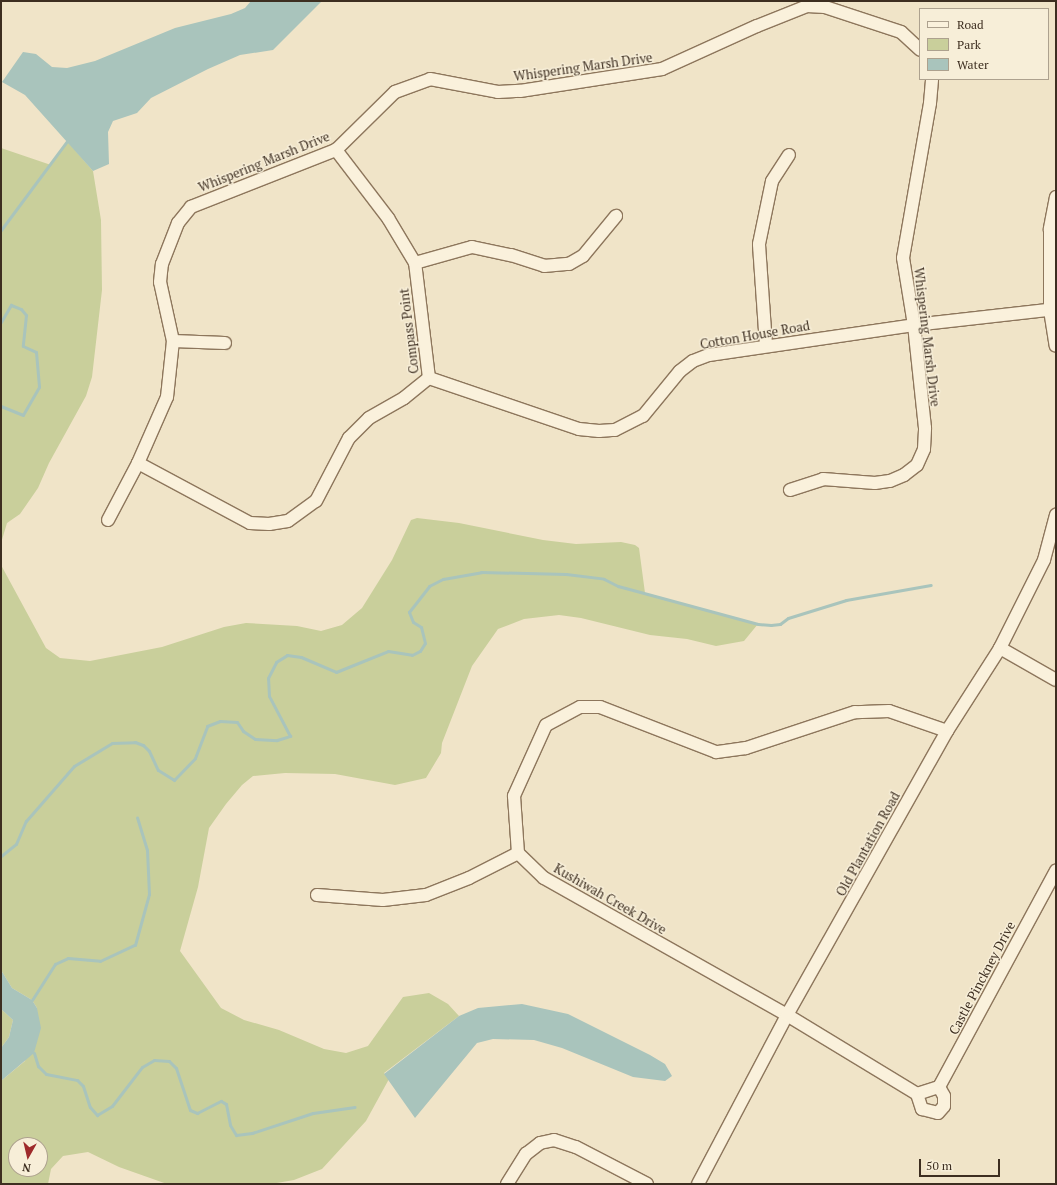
<!DOCTYPE html>
<html>
<head>
<meta charset="utf-8">
<style>
  body { margin:0 }
  #map { position:relative; width:1057px; height:1185px; overflow:hidden; background:#f0e4c8; font-family:"PT Serif",serif }
  div>[style] { position:absolute }
  .green>* { inset:0; background:#c9cf9b }
  .water>* { inset:0; background:#a9c4bc }
  .stream>* { height:3px; margin:-1.5px; padding:0 1.5px; transform-origin:1.5px; border-radius:1.5px; background:#a9c4bc }
  .roads { filter:drop-shadow(1px 0 #8d765c) drop-shadow(-1px 0 #8d765c) drop-shadow(0 1px #8d765c) drop-shadow(0 -1px #8d765c) }
  .minor>* { height:12px; margin:-6px; padding:0 6px; transform-origin:6px; border-radius:6px; background:#faf1dc }
  span { translate:-50% -50%; white-space:nowrap; text-align:center; line-height:1.15; -webkit-text-stroke:3px #f7eed8; paint-order:stroke }
  .street-label { font-size:13px; color:#3d2e20 }
  .frame { position:absolute; inset:0; border:2px solid #3d2e20; pointer-events:none }
  .legend { position:absolute; left:919px; top:8px; width:130px; height:72px; box-sizing:border-box; background:#f7eed8; border:1px solid #ada18e; margin:0; padding:5px 7px; list-style:none; font-size:12px; color:#3d2e20 }
  .legend li { display:flex; align-items:center; gap:8px; height:20px }
  .legend b { width:20px; border:1px solid #ada18e }
  .north { position:absolute; left:8px; top:1137px; width:40px; height:40px; box-sizing:border-box; background:#f7eed8; border:1px solid #ada18e; border-radius:50%; rotate:188deg; font-size:11px; font-weight:700; line-height:16px; text-align:center; color:#3d2e20 }
  .north::after { content:''; display:block; margin:auto; width:14px; height:18px; background:#9e2a2b; clip-path:polygon(50% 0,100% 100%,50% 72%,0 100%) }
  .scale { position:absolute; left:919px; top:1159px; width:81px; height:18px; box-sizing:border-box; border:2px solid #3d2e20; border-top:0; padding-left:5px; font-size:12px; line-height:14px; white-space:nowrap; color:#3d2e20; -webkit-text-stroke:3px #f7eed8; paint-order:stroke }
</style>
</head>
<body>
<div id="map">
  <div class="green">
    <div style="clip-path:polygon(67px 141px,93px 171px,101px 220px,102px 290px,92px 377px,86px 396px,49px 463px,38px 488px,20px 514px,7px 523px,1px 543px,1px 148px,51px 165px)"></div>
    <div style="clip-path:polygon(evenodd,417px 518px,459px 523px,543px 540px,576px 544px,621px 542px,635px 545px,639px 548px,645px 593px,758px 624px,744px 641px,716px 646px,687px 639px,650px 635px,581px 618px,559px 615px,524px 619px,498px 629px,472px 666px,442px 743px,441px 753px,426px 778px,395px 785px,335px 774px,285px 773px,253px 776px,242px 785px,226px 804px,209px 828px,198px 887px,180px 951px,221px 1008px,244px 1020px,279px 1030px,324px 1049px,346px 1053px,368px 1046px,403px 997px,429px 993px,448px 1004px,459px 1016px,384px 1073px,389px 1079px,366px 1121px,322px 1169px,294px 1180px,271px 1184px,167px 1184px,119px 1167px,88px 1152px,63px 1156px,51px 1169px,48px 1184px,1px 1184px,1px 1081px,25px 1061px,37px 1008px,32px 1000px,12px 988px,1px 970px,1px 565px,46px 648px,60px 658px,90px 661px,162px 647px,224px 627px,246px 623px,297px 626px,321px 631px,342px 625px,362px 608px,392px 560px,411px 520px,417px 518px,16px 1145px,40px 1145px,40px 1169px,16px 1169px,16px 1145px)"></div>
    <div style="clip-path:polygon(1px 1009px,13px 1020px,9px 1037px,1px 1048px)"></div>
  </div>
  <div class="water">
    <div style="clip-path:polygon(251px 1px,322px 1px,273px 50px,240px 55px,208px 69px,151px 98px,137px 113px,113px 121px,108px 132px,109px 164px,93px 171px,25px 95px,2px 82px,23px 52px,36px 54px,52px 67px,67px 68px,95px 61px,175px 28px,231px 14px,245px 8px)"></div>
    <div style="clip-path:polygon(1px 970px,12px 988px,32px 1000px,37px 1008px,41px 1028px,34px 1053px,1px 1081px,1px 1048px,9px 1037px,13px 1020px,1px 1009px)"></div>
    <div style="clip-path:polygon(522px 1004px,568px 1014px,650px 1055px,665px 1064px,672px 1076px,665px 1081px,633px 1077px,562px 1048px,534px 1040px,493px 1039px,477px 1043px,415px 1118px,384px 1074px,459px 1016px,478px 1008px)"></div>
  </div>
  <div class="stream">
    <div style="left:1px;top:230px;width:111px;rotate:-53.4deg"></div>
    <div style="left:1px;top:322px;width:20px;rotate:-60deg"></div>
    <div style="left:11px;top:305px;width:11px;rotate:22deg"></div>
    <div style="left:21px;top:309px;width:8px;rotate:50deg"></div>
    <div style="left:26px;top:315px;width:31px;rotate:96deg"></div>
    <div style="left:23px;top:346px;width:14px;rotate:25deg"></div>
    <div style="left:36px;top:352px;width:35px;rotate:85deg"></div>
    <div style="left:39px;top:387px;width:32px;rotate:120deg"></div>
    <div style="left:23px;top:415px;width:24px;rotate:-158deg"></div>
    <div style="left:1px;top:856px;width:19px;rotate:-39deg"></div>
    <div style="left:16px;top:844px;width:25px;rotate:-67deg"></div>
    <div style="left:26px;top:821px;width:73px;rotate:-48.9deg"></div>
    <div style="left:74px;top:766px;width:44px;rotate:-31.2deg"></div>
    <div style="left:112px;top:743px;width:23px;rotate:-2deg"></div>
    <div style="left:135px;top:742px;width:9px;rotate:21deg"></div>
    <div style="left:143px;top:745px;width:8px;rotate:45deg"></div>
    <div style="left:149px;top:751px;width:21px;rotate:65deg"></div>
    <div style="left:158px;top:770px;width:19px;rotate:32deg"></div>
    <div style="left:174px;top:780px;width:30px;rotate:-46deg"></div>
    <div style="left:195px;top:758px;width:34px;rotate:-69deg"></div>
    <div style="left:207px;top:726px;width:14px;rotate:-21deg"></div>
    <div style="left:220px;top:721px;width:17px;rotate:3deg"></div>
    <div style="left:237px;top:722px;width:11px;rotate:56deg"></div>
    <div style="left:243px;top:731px;width:14px;rotate:34deg"></div>
    <div style="left:255px;top:739px;width:22px;rotate:3deg"></div>
    <div style="left:277px;top:740px;width:14px;rotate:-17deg"></div>
    <div style="left:290px;top:736px;width:45px;rotate:-117.7deg"></div>
    <div style="left:269px;top:696px;width:18px;rotate:-93deg"></div>
    <div style="left:268px;top:678px;width:18px;rotate:-63deg"></div>
    <div style="left:276px;top:662px;width:13px;rotate:-32deg"></div>
    <div style="left:287px;top:655px;width:14px;rotate:8deg"></div>
    <div style="left:301px;top:657px;width:38px;rotate:23deg"></div>
    <div style="left:336px;top:672px;width:56px;rotate:-22deg"></div>
    <div style="left:388px;top:651px;width:24px;rotate:9deg"></div>
    <div style="left:412px;top:655px;width:9px;rotate:-27deg"></div>
    <div style="left:420px;top:651px;width:9px;rotate:-58deg"></div>
    <div style="left:425px;top:643px;width:16px;rotate:-104deg"></div>
    <div style="left:421px;top:627px;width:9px;rotate:-148deg"></div>
    <div style="left:413px;top:622px;width:11px;rotate:-112deg"></div>
    <div style="left:409px;top:612px;width:33px;rotate:-52deg"></div>
    <div style="left:429px;top:586px;width:16px;rotate:-27deg"></div>
    <div style="left:443px;top:579px;width:39px;rotate:-10deg"></div>
    <div style="left:481px;top:572px;width:85px;rotate:1.3deg"></div>
    <div style="left:566px;top:574px;width:38px;rotate:7deg"></div>
    <div style="left:604px;top:579px;width:16px;rotate:27deg"></div>
    <div style="left:618px;top:586px;width:145px;rotate:15.2deg"></div>
    <div style="left:758px;top:624px;width:13px;rotate:4deg"></div>
    <div style="left:771px;top:625px;width:9px;rotate:-6deg"></div>
    <div style="left:780px;top:624px;width:10px;rotate:-37deg"></div>
    <div style="left:788px;top:618px;width:61px;rotate:-17.2deg"></div>
    <div style="left:846px;top:600px;width:86px;rotate:-10deg"></div>
    <div style="left:32px;top:1000px;width:43px;rotate:-57.4deg"></div>
    <div style="left:55px;top:964px;width:14px;rotate:-25deg"></div>
    <div style="left:68px;top:958px;width:32px;rotate:5deg"></div>
    <div style="left:100px;top:961px;width:38px;rotate:-25deg"></div>
    <div style="left:135px;top:945px;width:53px;rotate:-74.6deg"></div>
    <div style="left:149px;top:894px;width:44px;rotate:-92.6deg"></div>
    <div style="left:147px;top:850px;width:34px;rotate:-107deg"></div>
    <div style="left:34px;top:1053px;width:14px;rotate:73deg"></div>
    <div style="left:38px;top:1066px;width:11px;rotate:45deg"></div>
    <div style="left:46px;top:1074px;width:32px;rotate:11deg"></div>
    <div style="left:77px;top:1080px;width:8px;rotate:45deg"></div>
    <div style="left:83px;top:1086px;width:22px;rotate:72deg"></div>
    <div style="left:90px;top:1107px;width:11px;rotate:49deg"></div>
    <div style="left:97px;top:1115px;width:17px;rotate:-31deg"></div>
    <div style="left:112px;top:1106px;width:49px;rotate:-52.4deg"></div>
    <div style="left:142px;top:1067px;width:14px;rotate:-30deg"></div>
    <div style="left:154px;top:1060px;width:15px;rotate:4deg"></div>
    <div style="left:169px;top:1061px;width:10px;rotate:45deg"></div>
    <div style="left:176px;top:1068px;width:44px;rotate:71.6deg"></div>
    <div style="left:190px;top:1110px;width:8px;rotate:23deg"></div>
    <div style="left:197px;top:1113px;width:27px;rotate:-27deg"></div>
    <div style="left:221px;top:1101px;width:6px;rotate:31deg"></div>
    <div style="left:226px;top:1104px;width:21px;rotate:79deg"></div>
    <div style="left:230px;top:1125px;width:12px;rotate:59deg"></div>
    <div style="left:236px;top:1135px;width:16px;rotate:-7deg"></div>
    <div style="left:252px;top:1133px;width:64px;rotate:-18.2deg"></div>
    <div style="left:313px;top:1113px;width:42px;rotate:-8.1deg"></div>
  </div>
  <div class="roads">
    <div class="minor">
      <div style="left:1056px;top:197px;width:33px;rotate:101deg"></div>
      <div style="left:1050px;top:229px;width:81px;rotate:90deg"></div>
      <div style="left:1050px;top:310px;width:36px;rotate:81deg"></div>
      <div style="left:415px;top:263px;width:59px;rotate:-15.7deg"></div>
      <div style="left:472px;top:247px;width:40px;rotate:12deg"></div>
      <div style="left:511px;top:255px;width:35px;rotate:18deg"></div>
      <div style="left:544px;top:266px;width:25px;rotate:-5deg"></div>
      <div style="left:569px;top:264px;width:16px;rotate:-30deg"></div>
      <div style="left:583px;top:256px;width:52px;rotate:-50.5deg"></div>
      <div style="left:173px;top:341px;width:52px;rotate:2.2deg"></div>
      <div style="left:766px;top:345px;width:101px;rotate:-94deg"></div>
      <div style="left:759px;top:244px;width:64px;rotate:-78.3deg"></div>
      <div style="left:772px;top:181px;width:31px;rotate:-57deg"></div>
      <div style="left:429px;top:378px;width:158px;rotate:18.8deg"></div>
      <div style="left:579px;top:429px;width:20px;rotate:6deg"></div>
      <div style="left:599px;top:431px;width:16px;rotate:-4deg"></div>
      <div style="left:615px;top:430px;width:31px;rotate:-27deg"></div>
      <div style="left:643px;top:416px;width:58px;rotate:-50.6deg"></div>
      <div style="left:680px;top:371px;width:16px;rotate:-38deg"></div>
      <div style="left:693px;top:361px;width:17px;rotate:-21deg"></div>
      <div style="left:709px;top:355px;width:207px;rotate:-8.3deg"></div>
      <div style="left:914px;top:325px;width:143px;rotate:-6.4deg"></div>
      <div style="left:138px;top:463px;width:127px;rotate:28.2deg"></div>
      <div style="left:250px;top:523px;width:19px;rotate:3deg"></div>
      <div style="left:269px;top:524px;width:19px;rotate:-9deg"></div>
      <div style="left:288px;top:521px;width:34px;rotate:-36deg"></div>
      <div style="left:316px;top:501px;width:71px;rotate:-62.4deg"></div>
      <div style="left:349px;top:438px;width:28px;rotate:-45deg"></div>
      <div style="left:369px;top:418px;width:40px;rotate:-29.7deg"></div>
      <div style="left:404px;top:398px;width:32px;rotate:-39deg"></div>
      <div style="left:429px;top:378px;width:116px;rotate:-96.9deg"></div>
      <div style="left:415px;top:263px;width:52px;rotate:-121deg"></div>
      <div style="left:388px;top:218px;width:86px;rotate:-127.4deg"></div>
      <div style="left:790px;top:490px;width:35px;rotate:-18deg"></div>
      <div style="left:823px;top:479px;width:52px;rotate:4.4deg"></div>
      <div style="left:875px;top:483px;width:15px;rotate:-8deg"></div>
      <div style="left:890px;top:481px;width:15px;rotate:-23deg"></div>
      <div style="left:904px;top:475px;width:16px;rotate:-38deg"></div>
      <div style="left:917px;top:465px;width:17px;rotate:-66deg"></div>
      <div style="left:924px;top:449px;width:21px;rotate:-87deg"></div>
      <div style="left:925px;top:428px;width:104px;rotate:-96.1deg"></div>
      <div style="left:914px;top:325px;width:68px;rotate:-99.3deg"></div>
      <div style="left:903px;top:258px;width:157px;rotate:-80.1deg"></div>
      <div style="left:930px;top:103px;width:24px;rotate:-85deg"></div>
      <div style="left:108px;top:520px;width:64px;rotate:-62.2deg"></div>
      <div style="left:138px;top:463px;width:72px;rotate:-66.3deg"></div>
      <div style="left:167px;top:397px;width:56px;rotate:-83.9deg"></div>
      <div style="left:173px;top:341px;width:60px;rotate:-102.4deg"></div>
      <div style="left:160px;top:282px;width:18px;rotate:-84deg"></div>
      <div style="left:162px;top:264px;width:44px;rotate:-68.7deg"></div>
      <div style="left:178px;top:223px;width:21px;rotate:-51deg"></div>
      <div style="left:191px;top:207px;width:156px;rotate:-21.5deg"></div>
      <div style="left:336px;top:150px;width:83px;rotate:-44.5deg"></div>
      <div style="left:395px;top:92px;width:37px;rotate:-20deg"></div>
      <div style="left:430px;top:79px;width:69px;rotate:10.8deg"></div>
      <div style="left:498px;top:92px;width:22px;rotate:-3deg"></div>
      <div style="left:520px;top:91px;width:144px;rotate:-8.8deg"></div>
      <div style="left:662px;top:69px;width:104px;rotate:-24.4deg"></div>
      <div style="left:757px;top:26px;width:54px;rotate:-21.8deg"></div>
      <div style="left:807px;top:6px;width:18px;rotate:3deg"></div>
      <div style="left:825px;top:7px;width:80px;rotate:18.2deg"></div>
      <div style="left:901px;top:32px;width:26px;rotate:43deg"></div>
      <div style="left:1000px;top:648px;width:64px;rotate:29.7deg"></div>
      <div style="left:947px;top:731px;width:61px;rotate:-161deg"></div>
      <div style="left:889px;top:711px;width:34px;rotate:178deg"></div>
      <div style="left:855px;top:712px;width:115px;rotate:161.7deg"></div>
      <div style="left:746px;top:748px;width:30px;rotate:172deg"></div>
      <div style="left:716px;top:752px;width:124px;rotate:-158.8deg"></div>
      <div style="left:600px;top:707px;width:20px;rotate:180deg"></div>
      <div style="left:580px;top:707px;width:38px;rotate:152deg"></div>
      <div style="left:546px;top:725px;width:78px;rotate:114.3deg"></div>
      <div style="left:514px;top:796px;width:57px;rotate:86deg"></div>
      <div style="left:518px;top:853px;width:36px;rotate:44deg"></div>
      <div style="left:544px;top:878px;width:279px;rotate:29.4deg"></div>
      <div style="left:787px;top:1015px;width:152px;rotate:31.3deg"></div>
      <div style="left:917px;top:1094px;width:23px;rotate:-18deg"></div>
      <div style="left:939px;top:1087px;width:246px;rotate:-61.6deg"></div>
      <div style="left:317px;top:895px;width:66px;rotate:4.3deg"></div>
      <div style="left:383px;top:900px;width:43px;rotate:-6.6deg"></div>
      <div style="left:426px;top:895px;width:46px;rotate:-21.6deg"></div>
      <div style="left:469px;top:878px;width:55px;rotate:-27deg"></div>
      <div style="left:917px;top:1094px;width:16px;rotate:72deg"></div>
      <div style="left:922px;top:1109px;width:16px;rotate:14deg"></div>
      <div style="left:938px;top:1113px;width:9px;rotate:-49deg"></div>
      <div style="left:944px;top:1106px;width:10px;rotate:-90deg"></div>
      <div style="left:944px;top:1096px;width:10px;rotate:-119deg"></div>
      <div style="left:507px;top:1184px;width:36px;rotate:-58deg"></div>
      <div style="left:526px;top:1154px;width:18px;rotate:-38deg"></div>
      <div style="left:540px;top:1143px;width:14px;rotate:-12deg"></div>
      <div style="left:554px;top:1140px;width:23px;rotate:18deg"></div>
      <div style="left:576px;top:1147px;width:80px;rotate:27.5deg"></div>
      <div style="left:698px;top:1184px;width:191px;rotate:-62.2deg"></div>
      <div style="left:787px;top:1015px;width:326px;rotate:-60.6deg"></div>
      <div style="left:947px;top:731px;width:98px;rotate:-57.4deg"></div>
      <div style="left:1000px;top:648px;width:98px;rotate:-63.4deg"></div>
      <div style="left:1044px;top:560px;width:47px;rotate:-75.1deg"></div>
    </div>
  </div>
  <div class="street-label">
    <span style="left:583px;top:67px;rotate:-8deg">Whispering Marsh Drive</span>
    <span style="left:264px;top:162px;rotate:-22deg">Whispering Marsh Drive</span>
    <span style="left:409px;top:331px;rotate:-97deg">Compass Point</span>
    <span style="left:755px;top:335px;rotate:-10deg">Cotton House Road</span>
    <span style="left:927px;top:337px;rotate:83deg">Whispering Marsh Drive</span>
    <span style="left:868px;top:844px;rotate:-61deg">Old Plantation Road</span>
    <span style="left:610px;top:899px;rotate:30deg">Kushiwah Creek Drive</span>
    <span style="left:982px;top:978px;rotate:-62deg">Castle Pinckney Drive</span>
  </div>
  <div class="frame"></div>
  <ul class="legend">
  <li><b style="height:5px;background:#faf1dc"></b>Road</li>
  <li><b style="height:11px;background:#c9cf9b"></b>Park</li>
  <li><b style="height:11px;background:#a9c4bc"></b>Water</li>
  </ul>
  <div class="north">N</div>
  <div class="scale">50 m</div>
</div>
</body>
</html>
